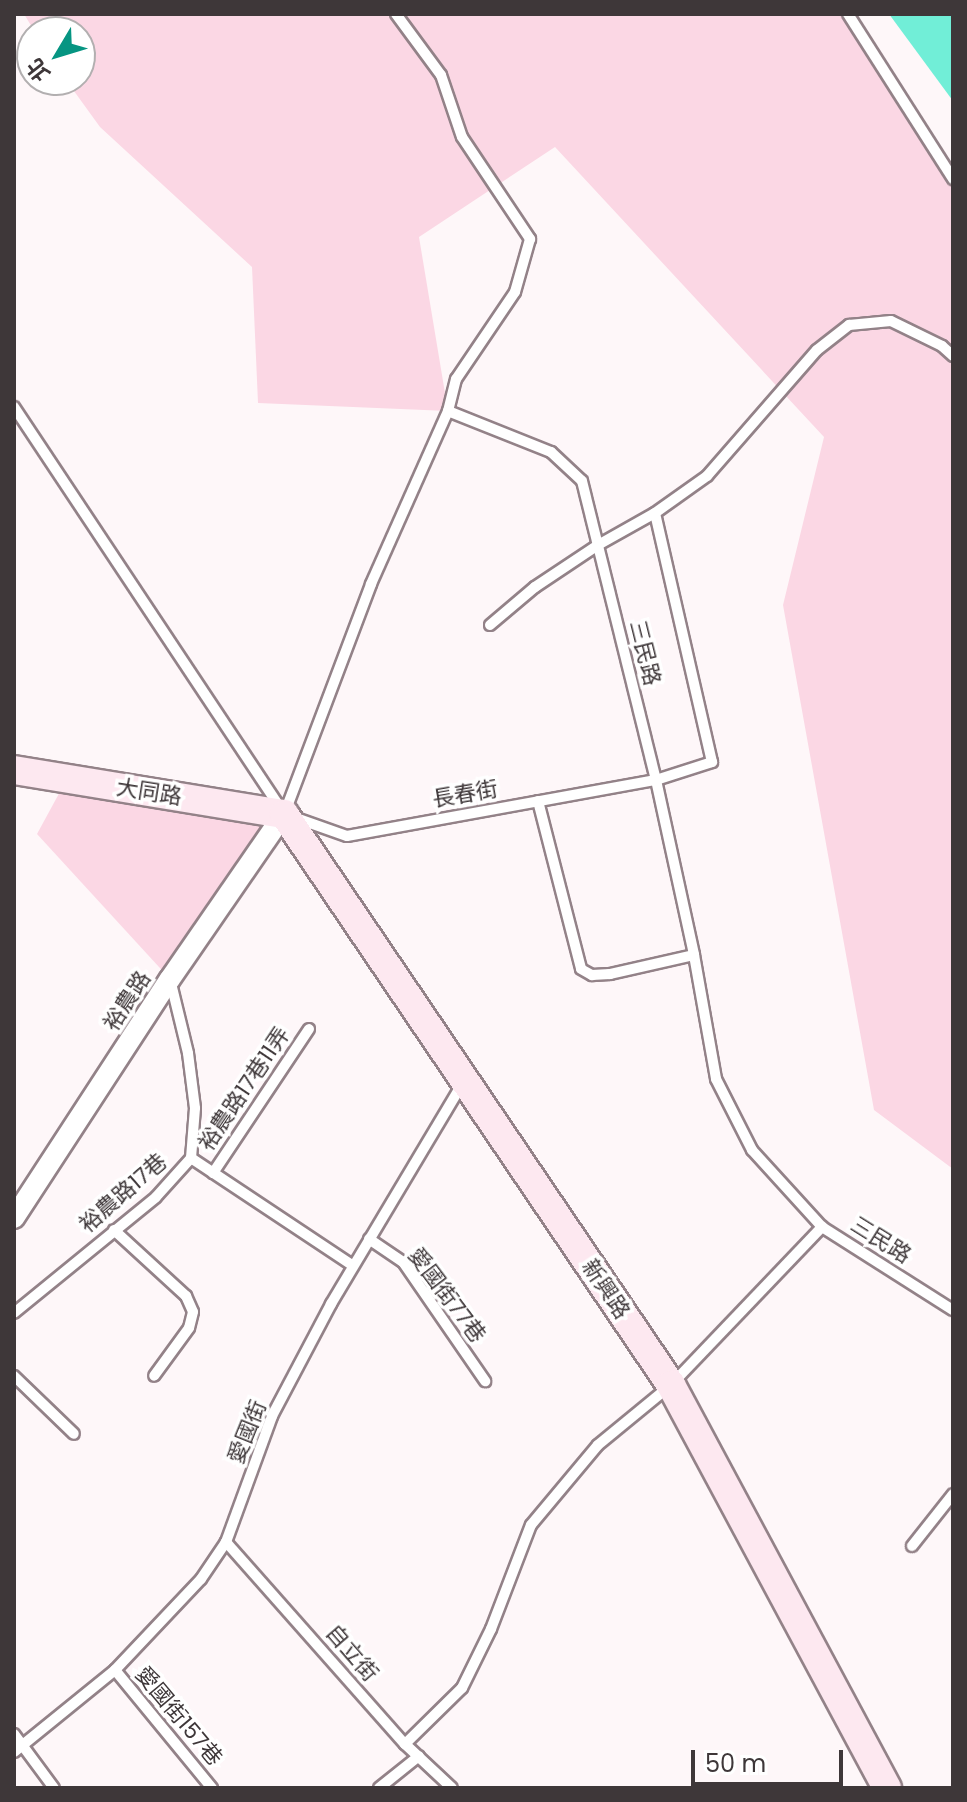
<!DOCTYPE html>
<html>
<head>
<meta charset="utf-8">
<style>
  body { margin:0 }
  #map { position:relative; width:967px; height:1802px; overflow:hidden; background:#fef7f9; font-family:Poppins,"Noto Sans TC",sans-serif }
  div>[style] { position:absolute }
  .green>* { inset:0; background:#fbd7e4 }
  .water>* { inset:0; background:#71eed7 }
  .roads { filter:drop-shadow(2px 0 #938288) drop-shadow(-2px 0 #938288) drop-shadow(0 2px #938288) drop-shadow(0 -2px #938288) }
  .lane>* { height:10px; margin:-5px; padding:0 5px; transform-origin:5px; border-radius:5px; background:#fff }
  .street>* { height:20px; margin:-10px; padding:0 10px; transform-origin:10px; border-radius:10px; background:#fff }
  .secondary>* { height:28px; margin:-14px; padding:0 14px; transform-origin:14px; border-radius:14px; background:#fde8f0 }
  span { translate:-50% -50%; white-space:nowrap; text-align:center; line-height:1.15; -webkit-text-stroke:7px #fff; paint-order:stroke }
  .street-label { font-size:22px; color:#3e3739 }
  .frame { position:absolute; inset:0; border:16px solid #3e3739; pointer-events:none }
  .north { position:absolute; left:16px; top:16px; width:80px; height:80px; box-sizing:border-box; background:#fff; border:2px solid #b2afb0; border-radius:50%; rotate:232deg; font-size:22px; font-weight:700; line-height:32px; text-align:center; color:#3e3739 }
  .north::after { content:''; display:block; margin:auto; width:28px; height:36px; background:#069582; clip-path:polygon(50% 0,100% 100%,50% 72%,0 100%) }
  .scale { position:absolute; left:691px; top:1750px; width:152px; height:36px; box-sizing:border-box; border:4px solid #3e3739; border-top:0; padding-left:10px; font-size:24px; line-height:28px; white-space:nowrap; color:#3e3739; -webkit-text-stroke:6px #fff; paint-order:stroke }
</style>
</head>
<body>
<div id="map">
  <div class="green">
    <div style="clip-path:polygon(24px 14px,842px 14px,953px 186px,953px 1169px,874px 1110px,783px 605px,824px 437px,555px 147px,419px 237px,448px 411px,258px 403px,252px 267px,100px 127px,66px 80px,80px 80px,80px 32px,35px 32px)"></div>
    <div style="clip-path:polygon(68px 777px,277px 816px,170px 979px,37px 834px)"></div>
  </div>
  <div class="water">
    <div style="clip-path:polygon(889px 14px,953px 14px,953px 101px)"></div>
  </div>
  <div class="roads">
    <div class="lane">
      <div style="left:396px;top:14px;width:76px;rotate:53.6deg"></div>
      <div style="left:441px;top:75px;width:65px;rotate:71.3deg"></div>
      <div style="left:462px;top:137px;width:123px;rotate:56.3deg"></div>
      <div style="left:530px;top:239px;width:55px;rotate:105.8deg"></div>
      <div style="left:515px;top:292px;width:105px;rotate:124.1deg"></div>
      <div style="left:456px;top:379px;width:33px;rotate:104deg"></div>
      <div style="left:848px;top:14px;width:196px;rotate:57.5deg"></div>
      <div style="left:14px;top:407px;width:483px;rotate:56.4deg"></div>
      <div style="left:490px;top:625px;width:59px;rotate:-40.2deg"></div>
      <div style="left:535px;top:587px;width:76px;rotate:-33.7deg"></div>
      <div style="left:598px;top:545px;width:65px;rotate:-29.3deg"></div>
      <div style="left:655px;top:513px;width:64px;rotate:-35.4deg"></div>
      <div style="left:707px;top:476px;width:167px;rotate:-48.9deg"></div>
      <div style="left:817px;top:350px;width:41px;rotate:-38deg"></div>
      <div style="left:849px;top:325px;width:42px;rotate:-5.4deg"></div>
      <div style="left:891px;top:321px;width:57px;rotate:26.1deg"></div>
      <div style="left:942px;top:346px;width:15px;rotate:42deg"></div>
      <div style="left:538px;top:801px;width:173px;rotate:75.6deg"></div>
      <div style="left:581px;top:969px;width:13px;rotate:29deg"></div>
      <div style="left:592px;top:975px;width:18px;rotate:-3deg"></div>
      <div style="left:610px;top:974px;width:86px;rotate:-12.7deg"></div>
      <div style="left:285px;top:812px;width:244px;rotate:-69.3deg"></div>
      <div style="left:371px;top:584px;width:189px;rotate:-66deg"></div>
      <div style="left:448px;top:411px;width:111px;rotate:21.7deg"></div>
      <div style="left:551px;top:452px;width:42px;rotate:43.1deg"></div>
      <div style="left:582px;top:481px;width:308px;rotate:76.1deg"></div>
      <div style="left:656px;top:780px;width:179px;rotate:77.7deg"></div>
      <div style="left:694px;top:955px;width:126px;rotate:79.9deg"></div>
      <div style="left:716px;top:1079px;width:80px;rotate:63.1deg"></div>
      <div style="left:752px;top:1150px;width:104px;rotate:47.7deg"></div>
      <div style="left:822px;top:1227px;width:155px;rotate:32.4deg"></div>
      <div style="left:293px;top:817px;width:57px;rotate:19.4deg"></div>
      <div style="left:347px;top:836px;width:314px;rotate:-10.3deg"></div>
      <div style="left:656px;top:780px;width:59px;rotate:-17.8deg"></div>
      <div style="left:712px;top:762px;width:255px;rotate:-102.9deg"></div>
      <div style="left:191px;top:1158px;width:193px;rotate:33.6deg"></div>
      <div style="left:213px;top:1173px;width:173px;rotate:-56.3deg"></div>
      <div style="left:114px;top:1230px;width:98px;rotate:42.5deg"></div>
      <div style="left:186px;top:1296px;width:17px;rotate:66deg"></div>
      <div style="left:193px;top:1312px;width:16px;rotate:104deg"></div>
      <div style="left:189px;top:1328px;width:59px;rotate:126.1deg"></div>
      <div style="left:369px;top:1239px;width:41px;rotate:34.1deg"></div>
      <div style="left:403px;top:1262px;width:145px;rotate:55.4deg"></div>
      <div style="left:14px;top:1313px;width:183px;rotate:-39.2deg"></div>
      <div style="left:156px;top:1197px;width:52px;rotate:-48.1deg"></div>
      <div style="left:191px;top:1158px;width:50px;rotate:-85.4deg"></div>
      <div style="left:195px;top:1108px;width:55px;rotate:-97.3deg"></div>
      <div style="left:188px;top:1053px;width:76px;rotate:-103.7deg"></div>
      <div style="left:14px;top:1376px;width:83px;rotate:44deg"></div>
      <div style="left:226px;top:1542px;width:270px;rotate:48.5deg"></div>
      <div style="left:405px;top:1744px;width:64px;rotate:43.1deg"></div>
      <div style="left:912px;top:1546px;width:66px;rotate:-51.7deg"></div>
      <div style="left:115px;top:1670px;width:153px;rotate:50.6deg"></div>
      <div style="left:14px;top:1734px;width:67px;rotate:53.5deg"></div>
      <div style="left:405px;top:1744px;width:80px;rotate:-44.5deg"></div>
      <div style="left:462px;top:1688px;width:66px;rotate:-63.8deg"></div>
      <div style="left:491px;top:1629px;width:111px;rotate:-69deg"></div>
      <div style="left:531px;top:1525px;width:104px;rotate:-50.1deg"></div>
      <div style="left:598px;top:1445px;width:94px;rotate:-39.4deg"></div>
      <div style="left:671px;top:1385px;width:219px;rotate:-46.3deg"></div>
      <div style="left:14px;top:1752px;width:130px;rotate:-39.1deg"></div>
      <div style="left:115px;top:1670px;width:125px;rotate:-46.6deg"></div>
      <div style="left:201px;top:1579px;width:45px;rotate:-56deg"></div>
      <div style="left:226px;top:1542px;width:134px;rotate:-69.9deg"></div>
      <div style="left:272px;top:1416px;width:127px;rotate:-62.2deg"></div>
      <div style="left:331px;top:1304px;width:257px;rotate:-59.2deg"></div>
      <div style="left:379px;top:1788px;width:51px;rotate:-38.7deg"></div>
    </div>
    <div class="street">
      <div style="left:14px;top:1218px;width:285px;rotate:-56.9deg"></div>
      <div style="left:170px;top:979px;width:201px;rotate:-55.4deg"></div>
    </div>
    <div class="secondary">
      <div style="left:14px;top:770px;width:274px;rotate:9.3deg"></div>
      <div style="left:284px;top:814px;width:690px;rotate:55.87deg"></div>
      <div style="left:671px;top:1385px;width:457px;rotate:61.8deg"></div>
    </div>
  </div>
  <div class="street-label">
    <span style="left:645px;top:653px;rotate:76deg">三民路</span>
    <span style="left:149px;top:792px;rotate:9deg">大同路</span>
    <span style="left:465px;top:794px;rotate:-10deg">長春街</span>
    <span style="left:127px;top:1001px;rotate:-57deg">裕農路</span>
    <span style="left:244px;top:1089px;rotate:-56deg">裕農路17巷11弄</span>
    <span style="left:123px;top:1193px;rotate:-41deg">裕農路17巷</span>
    <span style="left:881px;top:1240px;rotate:32deg">三民路</span>
    <span style="left:606px;top:1289px;rotate:56deg">新興路</span>
    <span style="left:447px;top:1295px;rotate:53deg">愛國街77巷</span>
    <span style="left:247px;top:1432px;rotate:-68deg">愛國街</span>
    <span style="left:352px;top:1653px;rotate:49deg">自立街</span>
    <span style="left:179px;top:1716px;rotate:50deg">愛國街157巷</span>
  </div>
  <div class="frame"></div>
  <div class="north">北</div>
  <div class="scale">50 m</div>
</div>
</body>
</html>
